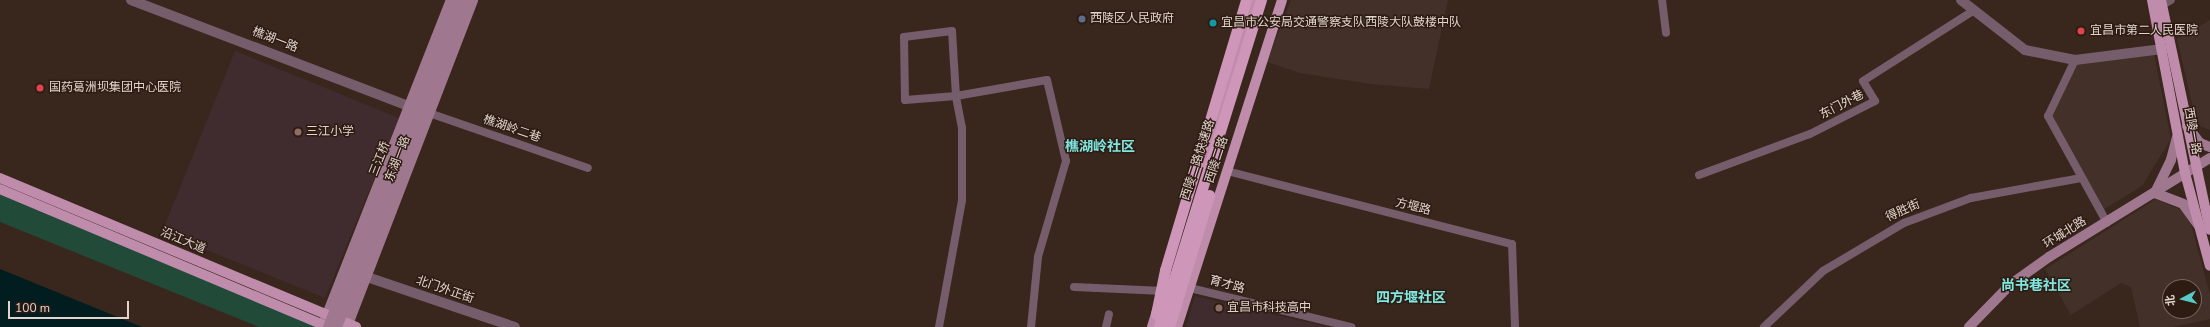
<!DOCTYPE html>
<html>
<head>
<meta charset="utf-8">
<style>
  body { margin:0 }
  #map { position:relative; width:2210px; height:327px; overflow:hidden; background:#39261c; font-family:"Nunito Sans","Noto Sans SC",sans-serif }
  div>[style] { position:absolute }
  .commercial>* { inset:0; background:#433029 }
  .education>* { inset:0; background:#402c2e }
  .green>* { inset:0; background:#214a38 }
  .water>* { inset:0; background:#011d1f }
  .minor>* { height:8px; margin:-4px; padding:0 4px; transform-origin:4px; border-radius:4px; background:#755d6b }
  .tertiary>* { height:10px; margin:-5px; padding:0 5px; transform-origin:5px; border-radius:5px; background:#755d6b }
  .secondary>* { height:10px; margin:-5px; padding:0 5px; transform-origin:5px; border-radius:5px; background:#9f788f }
  .primary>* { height:10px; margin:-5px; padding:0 5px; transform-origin:5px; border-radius:5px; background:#bf8dab }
  .trunk>* { height:11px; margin:-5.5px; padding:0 5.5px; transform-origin:5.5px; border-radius:5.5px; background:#ce96b8 }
  .secondary-bridge>* { height:10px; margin:-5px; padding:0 5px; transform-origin:5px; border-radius:5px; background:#9f788f }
  .dots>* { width:11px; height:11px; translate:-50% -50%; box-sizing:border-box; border:2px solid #2e1c13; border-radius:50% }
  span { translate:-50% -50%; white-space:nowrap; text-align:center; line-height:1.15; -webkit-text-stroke:3px #2e1c13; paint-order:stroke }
  .poi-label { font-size:12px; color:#e1d4ce }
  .left { translate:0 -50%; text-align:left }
  .street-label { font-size:12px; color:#e1d4ce }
  .quarter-label { font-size:14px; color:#7de8e1; font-weight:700 }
  .north { position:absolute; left:2162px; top:279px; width:40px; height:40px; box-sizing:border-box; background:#2e1c13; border:1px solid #76665e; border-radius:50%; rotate:263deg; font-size:11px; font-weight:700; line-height:16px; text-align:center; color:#e1d4ce }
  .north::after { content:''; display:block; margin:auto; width:14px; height:18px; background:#55cdc6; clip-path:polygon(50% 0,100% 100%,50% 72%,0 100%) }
  .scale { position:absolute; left:8px; top:301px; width:121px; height:18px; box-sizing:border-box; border:2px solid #e1d4ce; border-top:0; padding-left:5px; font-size:12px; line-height:14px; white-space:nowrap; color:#e1d4ce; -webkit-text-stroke:3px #2e1c13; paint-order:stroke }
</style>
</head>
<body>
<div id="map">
  <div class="commercial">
    <div style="clip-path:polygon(1291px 0,1448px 0,1429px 89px,1370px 84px,1300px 73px,1267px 62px)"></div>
    <div style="clip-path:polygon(2210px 20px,2210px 130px,2197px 125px,2177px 39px)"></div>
    <div style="clip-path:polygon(2154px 54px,2171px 139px,2142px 186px,2103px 210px,2052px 116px,2078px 62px)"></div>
    <div style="clip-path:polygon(evenodd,2156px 199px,2188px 213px,2210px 295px,2210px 319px,2173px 327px,2140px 327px,2131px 287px,2121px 283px,2071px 315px,2045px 269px,2156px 199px,2170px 287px,2194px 287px,2194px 311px,2170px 311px,2170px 287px)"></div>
  </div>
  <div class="education">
    <div style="clip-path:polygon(235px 51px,399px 118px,325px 298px,162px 232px)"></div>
    <div style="clip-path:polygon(1195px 296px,1297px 320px,1329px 327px,1186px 327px)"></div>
  </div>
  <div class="green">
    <div style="clip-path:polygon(0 193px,307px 321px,316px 327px,259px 327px,0 222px)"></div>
  </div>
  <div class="water">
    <div style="clip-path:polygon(0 269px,142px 327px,0 327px)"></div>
  </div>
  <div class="minor">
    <div style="left:1662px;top:0;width:33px;rotate:83deg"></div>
    <div style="left:2162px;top:5px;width:10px;rotate:-29deg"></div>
    <div style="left:952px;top:31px;width:65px;rotate:86.5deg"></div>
    <div style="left:956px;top:96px;width:51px;rotate:175.5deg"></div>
    <div style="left:905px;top:100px;width:63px;rotate:-90.9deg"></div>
    <div style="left:904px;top:37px;width:48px;rotate:-7.1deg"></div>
    <div style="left:2075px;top:60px;width:62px;rotate:115.7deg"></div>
    <div style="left:2048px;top:116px;width:122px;rotate:61.1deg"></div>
    <div style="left:429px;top:113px;width:168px;rotate:19.1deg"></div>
    <div style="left:1227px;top:171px;width:294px;rotate:14.4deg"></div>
    <div style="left:1512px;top:244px;width:83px;rotate:87.9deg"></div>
    <div style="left:1699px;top:175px;width:118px;rotate:-20.3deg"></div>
    <div style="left:1810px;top:134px;width:73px;rotate:-26.9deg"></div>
    <div style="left:1875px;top:101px;width:23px;rotate:-121deg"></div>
    <div style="left:1863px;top:81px;width:130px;rotate:-32.5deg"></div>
    <div style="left:1074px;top:287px;width:90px;rotate:2.5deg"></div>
    <div style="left:1190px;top:288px;width:166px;rotate:13.6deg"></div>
    <div style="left:939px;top:327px;width:129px;rotate:-79.7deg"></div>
    <div style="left:962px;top:200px;width:72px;rotate:-90deg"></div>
    <div style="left:962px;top:128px;width:33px;rotate:-101deg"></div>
    <div style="left:956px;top:96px;width:92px;rotate:-10deg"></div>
    <div style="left:1047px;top:80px;width:83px;rotate:76.8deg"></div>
    <div style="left:1066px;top:161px;width:100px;rotate:106.3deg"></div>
    <div style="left:1038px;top:257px;width:70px;rotate:95.7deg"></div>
    <div style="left:1106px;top:327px;width:13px;rotate:-77deg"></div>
    <div style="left:1764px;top:327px;width:81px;rotate:-43.5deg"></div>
    <div style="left:1823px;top:271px;width:94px;rotate:-30.7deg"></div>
    <div style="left:1904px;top:223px;width:72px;rotate:-20.5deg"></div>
    <div style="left:1971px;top:198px;width:112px;rotate:-10.3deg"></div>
  </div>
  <div class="tertiary">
    <div style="left:131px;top:0;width:298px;rotate:20.9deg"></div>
    <div style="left:1961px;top:0;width:81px;rotate:38deg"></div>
    <div style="left:2025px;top:50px;width:51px;rotate:11.3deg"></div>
    <div style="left:2075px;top:60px;width:88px;rotate:-7.2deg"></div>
    <div style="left:367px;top:277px;width:156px;rotate:18.7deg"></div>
  </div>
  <div class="secondary">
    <div style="left:2187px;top:126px;width:21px;rotate:53deg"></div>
    <div style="left:2200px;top:143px;width:11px;rotate:22deg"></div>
    <div style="left:2177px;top:137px;width:24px;rotate:105deg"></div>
    <div style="left:2171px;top:160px;width:37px;rotate:116deg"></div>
    <div style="left:2155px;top:193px;width:30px;rotate:21deg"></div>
    <div style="left:2183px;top:204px;width:26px;rotate:54deg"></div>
    <div style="left:324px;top:322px;width:346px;rotate:-68.5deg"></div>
    <div style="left:347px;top:327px;width:350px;rotate:-68.9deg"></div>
    <div style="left:1969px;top:327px;width:60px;rotate:-45.7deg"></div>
    <div style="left:2011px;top:284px;width:47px;rotate:-35.4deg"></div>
    <div style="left:2049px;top:257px;width:189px;rotate:-31.6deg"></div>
  </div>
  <div class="primary">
    <div style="left:2152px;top:0;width:176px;rotate:79.2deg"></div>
    <div style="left:2185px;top:173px;width:96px;rotate:75deg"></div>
    <div style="left:2161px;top:0;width:235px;rotate:78deg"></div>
    <div style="left:1205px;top:163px;width:170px;rotate:-73.3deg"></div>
    <div style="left:0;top:178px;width:386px;rotate:22.7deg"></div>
    <div style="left:0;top:189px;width:357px;rotate:22.8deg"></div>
    <div style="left:1152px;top:327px;width:21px;rotate:-73deg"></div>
    <div style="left:1177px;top:327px;width:343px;rotate:-72.2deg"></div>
  </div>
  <div class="trunk">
    <div style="left:1156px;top:314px;width:45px;rotate:-78.4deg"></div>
    <div style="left:1165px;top:270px;width:282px;rotate:-73.3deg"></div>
    <div style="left:1159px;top:327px;width:343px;rotate:-72.7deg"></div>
    <div style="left:1169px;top:327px;width:138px;rotate:-73.1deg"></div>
  </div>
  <div class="secondary-bridge">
    <div style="left:328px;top:327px;width:352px;rotate:-68.5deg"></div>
    <div style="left:337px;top:327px;width:351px;rotate:-68.6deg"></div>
  </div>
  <div class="dots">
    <div style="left:1082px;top:19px;background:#5c6f8a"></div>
    <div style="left:1213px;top:23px;background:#0f9aa8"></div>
    <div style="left:2081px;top:31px;background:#e0444e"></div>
    <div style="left:40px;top:88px;background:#e0444e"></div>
    <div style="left:298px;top:132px;background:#8d6e63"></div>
    <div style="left:1219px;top:308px;background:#8d6e63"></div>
  </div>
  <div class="poi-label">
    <span class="left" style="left:1090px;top:19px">西陵区人民政府</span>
    <span class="left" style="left:1221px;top:23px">宜昌市公安局交通警察支队西陵大队鼓楼中队</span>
    <span class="left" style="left:2090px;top:31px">宜昌市第二人民医院</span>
    <span class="left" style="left:49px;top:88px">国药葛洲坝集团中心医院</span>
    <span class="left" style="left:306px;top:132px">三江小学</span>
    <span class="left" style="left:1227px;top:308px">宜昌市科技高中</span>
  </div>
  <div class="street-label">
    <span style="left:275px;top:40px;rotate:21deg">樵湖一路</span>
    <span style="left:1842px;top:105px;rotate:-27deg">东门外巷</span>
    <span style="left:512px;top:129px;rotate:19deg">樵湖岭二巷</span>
    <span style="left:2192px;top:131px;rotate:80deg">西陵一路</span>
    <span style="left:380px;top:159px;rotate:-68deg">三江桥</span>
    <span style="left:398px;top:159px;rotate:-69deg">东湖一路</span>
    <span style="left:1198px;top:160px;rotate:-72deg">西陵二路快速路</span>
    <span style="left:1217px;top:160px;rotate:-72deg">西陵二路</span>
    <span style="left:1413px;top:207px;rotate:14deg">方堰路</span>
    <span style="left:1903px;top:211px;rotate:-24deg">得胜街</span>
    <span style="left:2065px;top:233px;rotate:-32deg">环城北路</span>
    <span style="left:183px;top:241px;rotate:23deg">沿江大道</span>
    <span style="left:1227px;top:285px;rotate:15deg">育才路</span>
    <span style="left:445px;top:290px;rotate:19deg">北门外正街</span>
  </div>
  <div class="quarter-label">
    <span style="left:1100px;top:147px">樵湖岭社区</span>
    <span style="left:2036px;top:286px">尚书巷社区</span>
    <span style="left:1411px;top:298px">四方堰社区</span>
  </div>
  <div class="north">北</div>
  <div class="scale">100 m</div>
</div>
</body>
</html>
